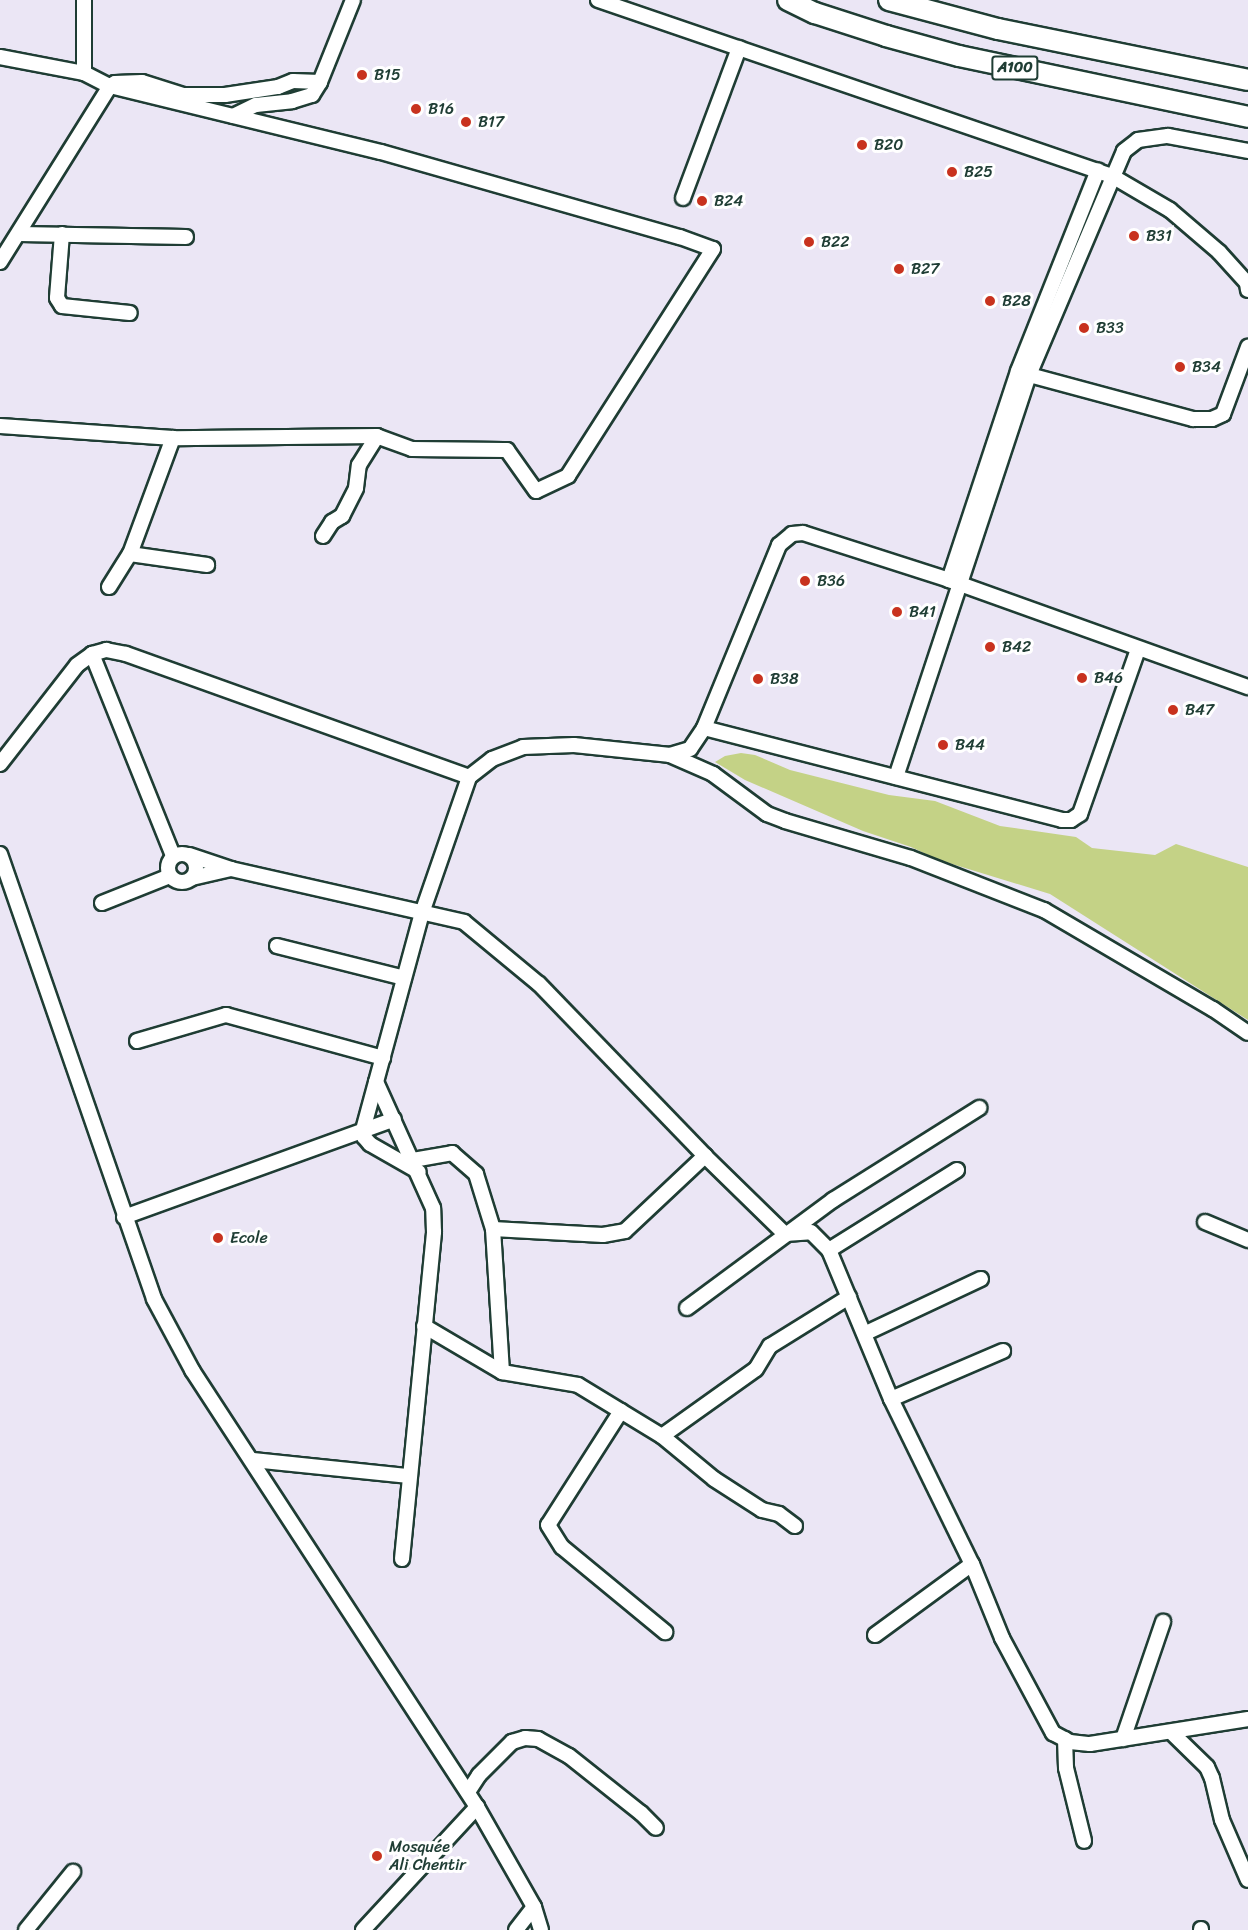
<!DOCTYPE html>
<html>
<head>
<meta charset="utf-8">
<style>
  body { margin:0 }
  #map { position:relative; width:1248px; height:1930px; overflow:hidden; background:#ebe6f5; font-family:Sriracha,sans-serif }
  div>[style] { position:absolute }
  .green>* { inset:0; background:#c4d286 }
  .roads { filter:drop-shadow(2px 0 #1f3d34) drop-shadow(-2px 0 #1f3d34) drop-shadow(0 2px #1f3d34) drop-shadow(0 -2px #1f3d34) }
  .minor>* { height:14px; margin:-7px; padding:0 7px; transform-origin:7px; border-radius:7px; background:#fff }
  .minor>.ring { margin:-7px; padding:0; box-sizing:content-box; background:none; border:14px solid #fff; border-radius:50% }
  .highway>* { height:20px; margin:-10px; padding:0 10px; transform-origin:10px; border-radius:10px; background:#fff }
  .dots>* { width:16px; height:16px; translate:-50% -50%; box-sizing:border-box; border:3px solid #fff; border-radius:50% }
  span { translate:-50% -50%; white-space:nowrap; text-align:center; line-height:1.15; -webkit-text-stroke:6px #fff; paint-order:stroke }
  .shield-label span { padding:2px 4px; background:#fff; border:2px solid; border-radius:4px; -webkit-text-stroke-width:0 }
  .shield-label { font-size:15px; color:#1f3d34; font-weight:700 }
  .poi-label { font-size:16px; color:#1f3d34 }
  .left { translate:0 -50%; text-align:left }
</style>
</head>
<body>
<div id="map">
  <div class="green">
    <div style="clip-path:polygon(741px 753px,755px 755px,790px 770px,889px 795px,935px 801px,1000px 826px,1076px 837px,1092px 848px,1155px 855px,1176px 844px,1248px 867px,1248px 1020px,1050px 894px,939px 860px,911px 847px,863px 831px,745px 780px,715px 762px,725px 756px)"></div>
  </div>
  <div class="roads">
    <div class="minor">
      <div style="left:598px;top:0;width:543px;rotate:18.9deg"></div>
      <div style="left:1112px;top:176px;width:67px;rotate:30.4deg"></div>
      <div style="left:1170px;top:210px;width:65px;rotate:40.6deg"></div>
      <div style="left:1219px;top:252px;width:42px;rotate:47.9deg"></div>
      <div style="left:1247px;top:283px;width:7px;rotate:82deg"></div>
      <div style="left:0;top:57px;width:86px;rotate:10.8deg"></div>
      <div style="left:84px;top:73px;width:29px;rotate:27deg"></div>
      <div style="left:110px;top:86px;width:279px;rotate:13.7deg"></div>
      <div style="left:381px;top:152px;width:311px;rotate:15.9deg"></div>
      <div style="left:680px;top:237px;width:35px;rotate:20deg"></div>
      <div style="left:713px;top:249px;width:269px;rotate:122.6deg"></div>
      <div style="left:568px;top:476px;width:35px;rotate:155deg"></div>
      <div style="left:536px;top:491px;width:50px;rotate:-125.3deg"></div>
      <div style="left:507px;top:450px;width:95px;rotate:-179.4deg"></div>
      <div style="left:412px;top:449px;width:37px;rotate:-160deg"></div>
      <div style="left:377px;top:436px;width:204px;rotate:179.4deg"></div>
      <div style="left:173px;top:438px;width:173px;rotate:-176deg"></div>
      <div style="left:84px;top:73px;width:73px;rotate:-90deg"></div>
      <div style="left:178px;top:98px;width:6px;rotate:-31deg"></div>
      <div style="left:183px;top:95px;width:42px"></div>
      <div style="left:225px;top:95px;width:54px;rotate:-8.6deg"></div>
      <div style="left:278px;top:87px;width:16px;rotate:-22deg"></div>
      <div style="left:293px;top:81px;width:27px;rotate:2deg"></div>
      <div style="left:233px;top:116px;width:25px;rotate:-26deg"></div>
      <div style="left:256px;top:105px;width:36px;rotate:-6deg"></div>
      <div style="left:292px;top:101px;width:21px;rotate:-17deg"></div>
      <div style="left:312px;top:95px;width:15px;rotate:-58deg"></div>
      <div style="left:320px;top:82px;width:88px;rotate:-68.1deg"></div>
      <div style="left:683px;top:198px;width:160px;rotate:-69.5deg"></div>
      <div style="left:20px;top:234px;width:166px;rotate:1deg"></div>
      <div style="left:62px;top:234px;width:64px;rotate:94.5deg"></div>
      <div style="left:57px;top:298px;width:9px;rotate:58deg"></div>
      <div style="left:62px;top:306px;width:68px;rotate:5.9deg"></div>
      <div style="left:0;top:262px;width:208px;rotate:-58deg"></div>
      <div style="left:110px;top:86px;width:6px;rotate:-31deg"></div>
      <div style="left:115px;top:83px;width:27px;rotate:-2deg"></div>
      <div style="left:142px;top:82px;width:43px;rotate:17.6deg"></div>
      <div style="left:1022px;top:373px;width:177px;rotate:15.1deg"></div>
      <div style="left:1193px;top:419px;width:19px"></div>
      <div style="left:1212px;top:419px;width:12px;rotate:-24deg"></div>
      <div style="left:1223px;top:414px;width:72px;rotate:-69.5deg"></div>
      <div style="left:323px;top:536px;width:17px;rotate:-57deg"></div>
      <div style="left:332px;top:522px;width:12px;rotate:-31deg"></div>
      <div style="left:342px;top:516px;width:31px;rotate:-63deg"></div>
      <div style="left:356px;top:488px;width:23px;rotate:-83deg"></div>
      <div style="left:359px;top:465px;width:34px;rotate:-58deg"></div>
      <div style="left:130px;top:554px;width:78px;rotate:8.1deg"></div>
      <div style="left:949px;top:580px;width:220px;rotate:-71.7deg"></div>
      <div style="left:1018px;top:371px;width:216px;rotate:-68.3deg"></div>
      <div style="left:109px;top:587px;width:39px;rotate:-58deg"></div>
      <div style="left:130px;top:554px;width:124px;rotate:-69.7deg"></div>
      <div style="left:92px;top:654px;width:218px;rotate:68.1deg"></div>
      <div style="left:704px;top:728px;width:370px;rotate:14.4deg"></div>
      <div style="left:1062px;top:820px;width:9px"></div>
      <div style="left:1071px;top:820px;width:11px;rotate:-34deg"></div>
      <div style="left:1080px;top:814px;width:175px;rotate:-70.6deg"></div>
      <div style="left:670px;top:755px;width:47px;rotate:23.8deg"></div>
      <div style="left:713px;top:774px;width:67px;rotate:36.5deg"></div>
      <div style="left:767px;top:814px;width:19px;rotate:21deg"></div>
      <div style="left:785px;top:821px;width:131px;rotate:16.4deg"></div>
      <div style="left:911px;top:858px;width:143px;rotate:21.4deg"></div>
      <div style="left:1044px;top:910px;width:196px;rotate:30.4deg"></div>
      <div style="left:1213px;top:1009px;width:42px;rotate:34.4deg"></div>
      <div style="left:0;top:764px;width:125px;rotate:-52.1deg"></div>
      <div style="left:77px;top:665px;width:19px;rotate:-36deg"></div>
      <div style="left:92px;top:654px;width:15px;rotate:-16deg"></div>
      <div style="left:106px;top:650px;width:20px;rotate:11deg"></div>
      <div style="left:126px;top:654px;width:364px;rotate:19.7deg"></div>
      <div style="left:896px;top:777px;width:423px;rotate:-71.7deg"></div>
      <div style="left:1029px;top:375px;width:243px;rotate:-67deg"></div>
      <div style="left:1124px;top:151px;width:18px;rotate:-38deg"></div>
      <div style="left:1138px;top:140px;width:30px;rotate:-8deg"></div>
      <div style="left:1168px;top:136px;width:81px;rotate:10.6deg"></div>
      <div class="ring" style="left:168px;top:854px;width:14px;height:14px"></div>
      <div style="left:0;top:854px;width:471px;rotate:70.9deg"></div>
      <div style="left:154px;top:1299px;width:81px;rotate:61.8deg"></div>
      <div style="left:192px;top:1370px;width:522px;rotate:56.89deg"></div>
      <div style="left:477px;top:1807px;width:115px;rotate:60.3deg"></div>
      <div style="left:534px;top:1907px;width:24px;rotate:73deg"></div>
      <div style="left:189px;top:855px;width:44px;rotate:18.4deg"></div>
      <div style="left:231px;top:869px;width:39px;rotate:167deg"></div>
      <div style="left:231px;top:869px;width:239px;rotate:12.8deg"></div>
      <div style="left:464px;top:922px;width:97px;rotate:39.6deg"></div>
      <div style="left:539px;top:984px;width:239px;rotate:46deg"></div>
      <div style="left:705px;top:1156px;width:112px;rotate:44.3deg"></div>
      <div style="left:785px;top:1234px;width:26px;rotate:-4deg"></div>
      <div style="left:811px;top:1232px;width:25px;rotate:45deg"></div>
      <div style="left:829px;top:1250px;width:161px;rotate:67.4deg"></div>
      <div style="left:891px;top:1399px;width:184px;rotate:63.9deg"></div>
      <div style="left:972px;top:1564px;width:80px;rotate:67.9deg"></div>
      <div style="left:1002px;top:1638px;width:108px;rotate:61.8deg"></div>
      <div style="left:1053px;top:1733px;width:19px;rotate:28deg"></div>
      <div style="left:1070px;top:1742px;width:20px;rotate:6deg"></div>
      <div style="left:1090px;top:1744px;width:160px;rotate:-9deg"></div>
      <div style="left:102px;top:903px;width:73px;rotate:-21.7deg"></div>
      <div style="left:277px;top:946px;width:131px;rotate:14.1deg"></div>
      <div style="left:137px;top:1041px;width:93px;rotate:-16.3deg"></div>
      <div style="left:226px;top:1015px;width:163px;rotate:15.3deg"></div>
      <div style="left:376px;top:1082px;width:50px;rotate:105.2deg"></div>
      <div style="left:363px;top:1130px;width:7px;rotate:82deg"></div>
      <div style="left:364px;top:1137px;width:9px;rotate:49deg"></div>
      <div style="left:370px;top:1144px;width:56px;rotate:29.7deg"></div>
      <div style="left:413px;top:1160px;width:40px;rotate:-10deg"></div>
      <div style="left:452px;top:1153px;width:32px;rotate:41deg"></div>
      <div style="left:476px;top:1174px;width:58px;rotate:72.8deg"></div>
      <div style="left:493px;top:1229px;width:143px;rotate:86.4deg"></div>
      <div style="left:124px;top:1217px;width:287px;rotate:-19.9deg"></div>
      <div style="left:1205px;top:1222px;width:47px;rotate:22.7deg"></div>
      <div style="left:493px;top:1229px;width:110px;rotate:3.1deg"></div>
      <div style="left:603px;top:1235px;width:22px;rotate:-10deg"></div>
      <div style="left:625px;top:1231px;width:110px;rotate:-43.2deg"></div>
      <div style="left:829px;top:1250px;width:151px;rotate:-32deg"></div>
      <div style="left:687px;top:1308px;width:182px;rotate:-36.5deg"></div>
      <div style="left:833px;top:1200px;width:173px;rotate:-32.2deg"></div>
      <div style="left:424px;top:1326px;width:91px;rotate:30.5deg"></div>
      <div style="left:502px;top:1372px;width:77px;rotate:9.7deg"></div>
      <div style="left:578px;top:1385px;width:98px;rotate:31.3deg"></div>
      <div style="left:662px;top:1436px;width:67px;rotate:39.6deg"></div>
      <div style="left:714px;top:1479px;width:57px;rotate:32.9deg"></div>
      <div style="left:762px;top:1510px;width:17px;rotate:13deg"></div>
      <div style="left:779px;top:1514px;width:20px;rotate:37deg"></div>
      <div style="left:866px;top:1333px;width:127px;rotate:-25.2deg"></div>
      <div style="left:891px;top:1399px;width:122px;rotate:-23.2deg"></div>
      <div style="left:621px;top:1411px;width:135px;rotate:122.6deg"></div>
      <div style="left:548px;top:1525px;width:26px;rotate:58deg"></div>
      <div style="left:562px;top:1547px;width:134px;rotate:39.5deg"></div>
      <div style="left:662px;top:1436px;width:115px;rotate:-35.5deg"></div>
      <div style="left:756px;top:1369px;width:27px;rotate:-59deg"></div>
      <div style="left:770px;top:1346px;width:93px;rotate:-31.8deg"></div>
      <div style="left:253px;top:1460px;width:157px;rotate:5.9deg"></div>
      <div style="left:402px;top:1559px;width:329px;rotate:-84.4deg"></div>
      <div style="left:434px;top:1232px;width:24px;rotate:-92deg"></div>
      <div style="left:433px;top:1208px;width:138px;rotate:-114.3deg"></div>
      <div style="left:376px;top:1082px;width:175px;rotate:-74.8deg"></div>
      <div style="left:422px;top:913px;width:144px;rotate:-70.9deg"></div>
      <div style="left:469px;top:777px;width:29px;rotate:-38deg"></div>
      <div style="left:492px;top:759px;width:33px;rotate:-21deg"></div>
      <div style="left:523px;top:747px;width:51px;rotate:-2.2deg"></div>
      <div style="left:574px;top:745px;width:97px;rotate:5.9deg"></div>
      <div style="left:670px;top:755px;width:21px;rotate:-17deg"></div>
      <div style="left:690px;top:749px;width:25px;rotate:-56deg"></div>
      <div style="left:704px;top:728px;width:198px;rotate:-67.7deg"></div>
      <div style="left:779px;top:545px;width:17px;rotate:-40deg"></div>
      <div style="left:792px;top:534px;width:11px;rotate:-5deg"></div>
      <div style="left:803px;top:533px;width:153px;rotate:17.8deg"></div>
      <div style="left:949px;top:580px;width:318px;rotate:19.7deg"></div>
      <div style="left:875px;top:1635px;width:120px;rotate:-36.2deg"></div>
      <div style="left:1171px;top:1732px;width:50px;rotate:44.2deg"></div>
      <div style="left:1207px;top:1767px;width:12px;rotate:66deg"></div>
      <div style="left:1212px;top:1778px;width:43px;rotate:76.6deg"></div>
      <div style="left:1222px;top:1820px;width:65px;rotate:66.6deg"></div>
      <div style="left:1065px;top:1739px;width:29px;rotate:88deg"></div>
      <div style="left:1066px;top:1768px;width:75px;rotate:76.1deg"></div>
      <div style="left:1123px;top:1739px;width:124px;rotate:-71.1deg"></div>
      <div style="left:468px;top:1792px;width:20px;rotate:-57deg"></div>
      <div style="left:479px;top:1775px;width:47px;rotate:-45deg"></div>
      <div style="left:512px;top:1742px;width:14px;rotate:-17deg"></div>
      <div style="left:525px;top:1738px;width:13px;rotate:4deg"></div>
      <div style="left:538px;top:1739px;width:35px;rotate:29deg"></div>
      <div style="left:569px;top:1756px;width:92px;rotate:38.4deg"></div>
      <div style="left:641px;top:1813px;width:21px;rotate:45deg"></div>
      <div style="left:1201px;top:1929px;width:1px;rotate:90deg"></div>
      <div style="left:26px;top:1930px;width:75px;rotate:-51deg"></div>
      <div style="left:363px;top:1930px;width:168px;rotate:-47.2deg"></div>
      <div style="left:516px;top:1930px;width:29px;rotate:-52deg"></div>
    </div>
    <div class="highway">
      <div style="left:788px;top:0;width:30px;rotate:26deg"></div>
      <div style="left:815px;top:13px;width:75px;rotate:17.9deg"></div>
      <div style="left:886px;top:36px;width:76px;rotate:15.3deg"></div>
      <div style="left:959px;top:56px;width:295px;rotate:11.9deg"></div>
      <div style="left:889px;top:0;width:113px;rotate:14.9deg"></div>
      <div style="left:998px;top:29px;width:255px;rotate:11.5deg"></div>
    </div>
  </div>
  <div class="dots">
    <div style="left:362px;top:75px;background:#c8321e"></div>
    <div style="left:416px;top:109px;background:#c8321e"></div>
    <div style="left:466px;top:122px;background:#c8321e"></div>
    <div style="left:862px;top:145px;background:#c8321e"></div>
    <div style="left:952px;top:172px;background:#c8321e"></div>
    <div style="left:702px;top:201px;background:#c8321e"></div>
    <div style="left:1134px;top:236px;background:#c8321e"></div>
    <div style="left:809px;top:242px;background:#c8321e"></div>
    <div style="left:899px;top:269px;background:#c8321e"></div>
    <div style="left:990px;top:301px;background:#c8321e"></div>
    <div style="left:1084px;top:328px;background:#c8321e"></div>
    <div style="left:1180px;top:367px;background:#c8321e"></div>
    <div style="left:805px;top:581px;background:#c8321e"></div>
    <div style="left:897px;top:612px;background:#c8321e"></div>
    <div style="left:990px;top:647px;background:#c8321e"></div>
    <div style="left:1082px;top:678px;background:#c8321e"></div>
    <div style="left:758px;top:679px;background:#c8321e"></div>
    <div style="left:1173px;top:710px;background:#c8321e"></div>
    <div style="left:943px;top:745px;background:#c8321e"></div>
    <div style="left:218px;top:1238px;background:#c8321e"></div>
    <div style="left:377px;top:1856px;background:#c8321e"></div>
  </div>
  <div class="shield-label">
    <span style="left:1015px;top:68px">A100</span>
  </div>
  <div class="poi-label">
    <span class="left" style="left:374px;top:75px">B15</span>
    <span class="left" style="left:428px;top:109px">B16</span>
    <span class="left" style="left:478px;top:122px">B17</span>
    <span class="left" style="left:874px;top:145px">B20</span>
    <span class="left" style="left:964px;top:172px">B25</span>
    <span class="left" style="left:714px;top:201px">B24</span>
    <span class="left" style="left:1146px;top:236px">B31</span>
    <span class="left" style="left:821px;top:242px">B22</span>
    <span class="left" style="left:911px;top:269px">B27</span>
    <span class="left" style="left:1002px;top:301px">B28</span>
    <span class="left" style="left:1096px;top:328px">B33</span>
    <span class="left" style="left:1192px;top:367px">B34</span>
    <span class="left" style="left:817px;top:581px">B36</span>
    <span class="left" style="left:909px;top:612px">B41</span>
    <span class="left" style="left:1002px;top:647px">B42</span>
    <span class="left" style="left:1094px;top:678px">B46</span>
    <span class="left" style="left:770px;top:679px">B38</span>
    <span class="left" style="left:1185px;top:710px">B47</span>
    <span class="left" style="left:955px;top:745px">B44</span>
    <span class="left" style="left:230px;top:1238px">Ecole</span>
    <span class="left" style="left:389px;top:1856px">Mosquée<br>Ali Chentir</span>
  </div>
</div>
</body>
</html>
